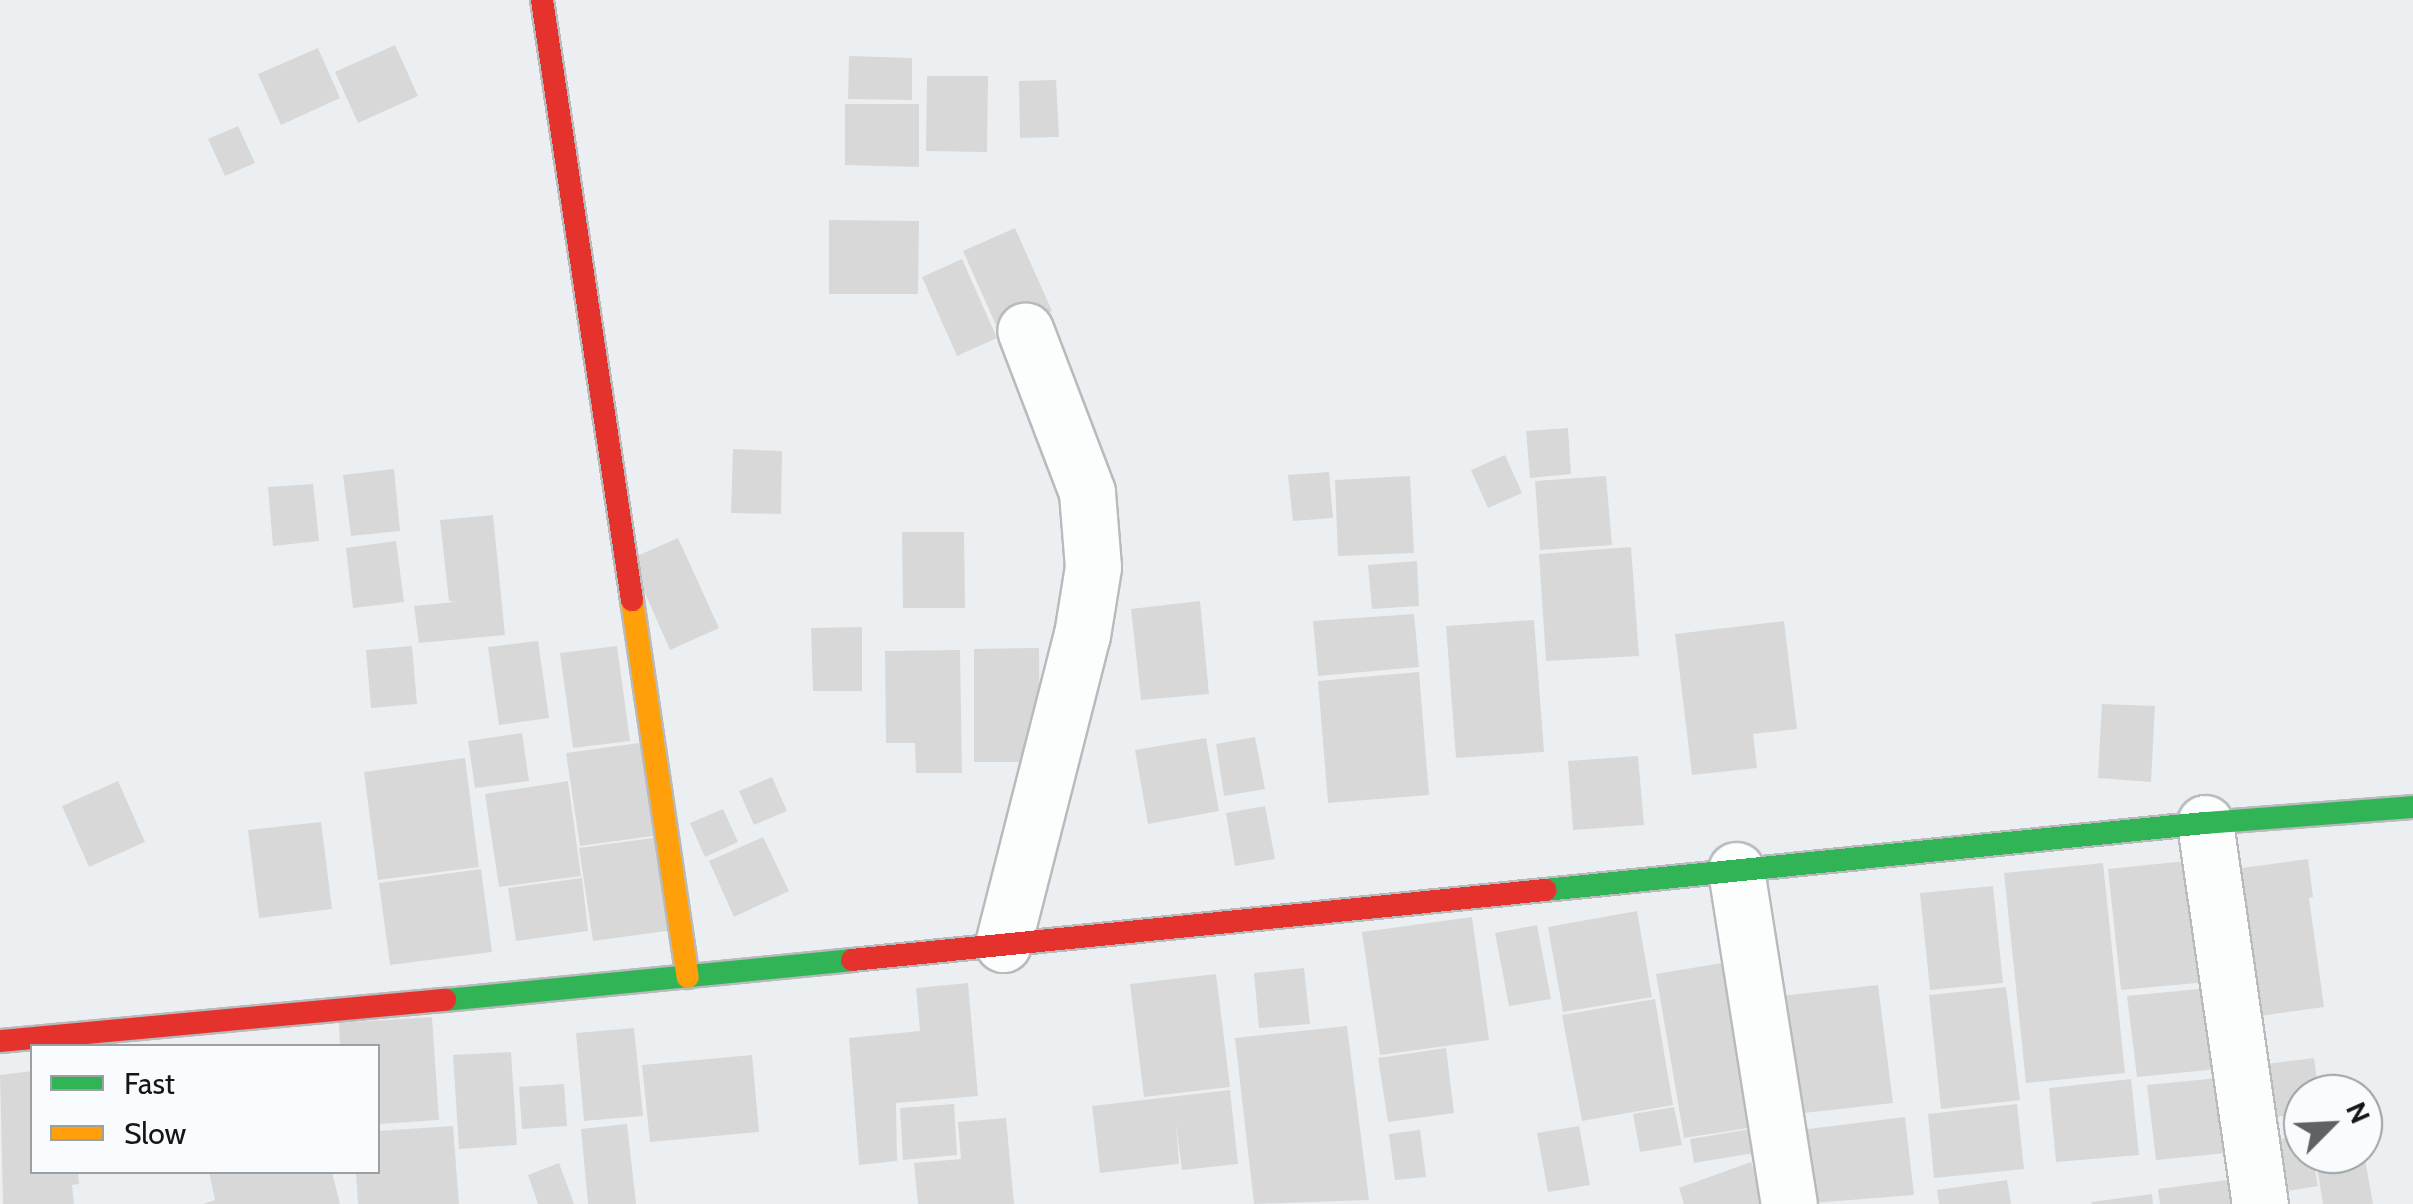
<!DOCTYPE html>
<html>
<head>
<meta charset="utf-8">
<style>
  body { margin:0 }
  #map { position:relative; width:2413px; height:1204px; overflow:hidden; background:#eceff1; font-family:Cabin,sans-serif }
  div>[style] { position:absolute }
  .building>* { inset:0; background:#d8d8d8 }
  .roads { filter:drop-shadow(2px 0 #b8babc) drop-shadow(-2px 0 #b8babc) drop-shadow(0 2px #b8babc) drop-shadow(0 -2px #b8babc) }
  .street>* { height:55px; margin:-27.5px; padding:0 27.5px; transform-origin:27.5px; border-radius:27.5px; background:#fcfdfd }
  .fast>* { height:22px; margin:-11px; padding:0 11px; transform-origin:11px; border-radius:11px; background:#30b455 }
  .slow>* { height:22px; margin:-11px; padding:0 11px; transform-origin:11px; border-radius:11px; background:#ff9f0a }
  .jam>* { height:22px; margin:-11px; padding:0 11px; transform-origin:11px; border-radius:11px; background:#e5322d }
  span { translate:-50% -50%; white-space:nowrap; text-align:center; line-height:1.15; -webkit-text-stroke:8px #f8fcff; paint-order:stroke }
  .legend { position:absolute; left:30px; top:1044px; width:350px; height:130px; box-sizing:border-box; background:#f8fcff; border:2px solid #9ca0a2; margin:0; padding:12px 18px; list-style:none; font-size:30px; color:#131517 }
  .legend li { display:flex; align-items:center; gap:20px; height:50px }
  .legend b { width:50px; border:2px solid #9ca0a2 }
  .north { position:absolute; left:2283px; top:1074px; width:100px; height:100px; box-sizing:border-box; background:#f8fcff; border:2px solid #9ca0a2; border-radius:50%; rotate:66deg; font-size:28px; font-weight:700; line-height:40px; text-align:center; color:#131517 }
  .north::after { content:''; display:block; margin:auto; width:35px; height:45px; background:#5f6163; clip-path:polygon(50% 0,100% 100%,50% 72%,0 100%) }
</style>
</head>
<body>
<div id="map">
  <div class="building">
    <div style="clip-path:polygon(395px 45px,418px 96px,358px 123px,335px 72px)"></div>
    <div style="clip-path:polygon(318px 48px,340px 98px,281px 125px,258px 74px)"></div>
    <div style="clip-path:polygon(849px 56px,912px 58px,912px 100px,848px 99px)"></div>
    <div style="clip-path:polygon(927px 76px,988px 76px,987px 152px,926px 151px)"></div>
    <div style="clip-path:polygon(1056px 80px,1059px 137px,1020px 138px,1019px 81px)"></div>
    <div style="clip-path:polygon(845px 104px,919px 104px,919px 167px,845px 165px)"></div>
    <div style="clip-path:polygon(238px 126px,255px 163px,225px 176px,208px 139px)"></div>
    <div style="clip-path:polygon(829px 220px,919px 221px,918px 294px,829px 294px)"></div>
    <div style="clip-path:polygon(1015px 228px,1052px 311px,1000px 334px,963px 251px)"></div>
    <div style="clip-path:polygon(962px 259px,997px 338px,957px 356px,922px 277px)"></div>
    <div style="clip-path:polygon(1568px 428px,1571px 474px,1530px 478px,1526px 431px)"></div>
    <div style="clip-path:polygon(733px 449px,782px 451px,781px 514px,731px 513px)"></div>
    <div style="clip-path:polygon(1505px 455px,1522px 493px,1488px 508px,1471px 470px)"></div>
    <div style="clip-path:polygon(394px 469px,400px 531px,351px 536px,343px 475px)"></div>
    <div style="clip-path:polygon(1329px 472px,1333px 518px,1293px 521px,1288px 475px)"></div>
    <div style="clip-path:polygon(1410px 476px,1414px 553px,1338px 556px,1335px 480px)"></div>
    <div style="clip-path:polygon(1606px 476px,1612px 545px,1540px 550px,1535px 481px)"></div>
    <div style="clip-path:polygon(313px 484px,319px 541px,273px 546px,268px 487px)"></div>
    <div style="clip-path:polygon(493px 515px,505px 635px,419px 643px,414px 606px,455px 602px,449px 601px,440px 520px)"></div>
    <div style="clip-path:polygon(902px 532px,964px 532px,965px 608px,903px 608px)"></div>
    <div style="clip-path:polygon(678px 538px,719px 628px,670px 650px,630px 559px)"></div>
    <div style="clip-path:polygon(396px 541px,404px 602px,353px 608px,346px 548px)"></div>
    <div style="clip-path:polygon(1631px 547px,1639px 656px,1546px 661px,1539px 554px)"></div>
    <div style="clip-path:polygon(1417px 561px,1419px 606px,1372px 609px,1368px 565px)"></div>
    <div style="clip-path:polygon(1200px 601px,1209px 694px,1141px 700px,1131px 609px)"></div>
    <div style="clip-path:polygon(1414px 614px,1419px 667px,1318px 676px,1313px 621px)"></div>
    <div style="clip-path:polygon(1534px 620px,1544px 752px,1456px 758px,1446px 626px)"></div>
    <div style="clip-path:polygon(1784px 621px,1797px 729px,1753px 734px,1757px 768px,1692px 775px,1675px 634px)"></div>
    <div style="clip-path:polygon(862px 627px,862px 691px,813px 691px,811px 628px)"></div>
    <div style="clip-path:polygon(538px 641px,549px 718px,499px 725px,488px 647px)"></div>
    <div style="clip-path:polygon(412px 646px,417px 704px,371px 708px,366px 650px)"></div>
    <div style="clip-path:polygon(617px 646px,630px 741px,573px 748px,560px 653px)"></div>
    <div style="clip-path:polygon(1039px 648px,1040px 762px,974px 762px,974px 649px)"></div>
    <div style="clip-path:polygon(960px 650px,962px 773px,916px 773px,915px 743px,886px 743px,885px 651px)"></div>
    <div style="clip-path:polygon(1419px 672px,1429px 795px,1328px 803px,1318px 681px)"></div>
    <div style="clip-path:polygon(2102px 704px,2155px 706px,2151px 782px,2098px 778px)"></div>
    <div style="clip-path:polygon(522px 733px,529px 781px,475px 788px,468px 741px)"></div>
    <div style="clip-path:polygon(1255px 737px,1265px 789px,1224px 796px,1216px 744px)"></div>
    <div style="clip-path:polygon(1206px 738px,1219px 811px,1148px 824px,1135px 750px)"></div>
    <div style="clip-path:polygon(646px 742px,660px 835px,580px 846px,566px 753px)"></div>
    <div style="clip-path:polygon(1638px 756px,1644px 825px,1573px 830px,1568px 761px)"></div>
    <div style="clip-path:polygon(465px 758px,479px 867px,378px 880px,364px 772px)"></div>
    <div style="clip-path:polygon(772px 777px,787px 811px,754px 825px,739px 791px)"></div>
    <div style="clip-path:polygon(118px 781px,145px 842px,89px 867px,62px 806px)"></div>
    <div style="clip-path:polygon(568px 781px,581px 876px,499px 887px,485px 794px)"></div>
    <div style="clip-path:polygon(1265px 806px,1275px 859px,1235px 866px,1226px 813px)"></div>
    <div style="clip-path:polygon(723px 809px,738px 842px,705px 857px,690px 823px)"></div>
    <div style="clip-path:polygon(321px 822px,332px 909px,259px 918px,248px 830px)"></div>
    <div style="clip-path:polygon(660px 837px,673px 930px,593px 941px,579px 848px)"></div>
    <div style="clip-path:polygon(763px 837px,789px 891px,734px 917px,709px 861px)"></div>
    <div style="clip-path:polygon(2308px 859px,2313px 897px,2309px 898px,2324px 1007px,2246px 1018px,2220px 871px)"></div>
    <div style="clip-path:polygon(2196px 860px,2207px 982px,2121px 990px,2108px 869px)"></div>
    <div style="clip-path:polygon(2103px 863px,2125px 1073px,2026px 1083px,2004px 873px)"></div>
    <div style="clip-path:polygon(481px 869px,492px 952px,390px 965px,379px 883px)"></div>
    <div style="clip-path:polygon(582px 878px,588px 931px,516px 941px,508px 888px)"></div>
    <div style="clip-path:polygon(1993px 886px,2003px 983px,1930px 990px,1920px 893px)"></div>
    <div style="clip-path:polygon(1637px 911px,1652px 997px,1563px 1012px,1548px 927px)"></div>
    <div style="clip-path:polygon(1472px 917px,1489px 1040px,1380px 1055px,1362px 932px)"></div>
    <div style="clip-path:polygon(1537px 925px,1551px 999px,1509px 1006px,1495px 933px)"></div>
    <div style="clip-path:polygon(1740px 960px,1768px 1125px,1684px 1138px,1656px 974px)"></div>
    <div style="clip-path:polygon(1304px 968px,1310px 1024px,1259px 1028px,1254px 973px)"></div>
    <div style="clip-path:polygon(1216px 974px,1230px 1087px,1144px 1097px,1130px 984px)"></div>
    <div style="clip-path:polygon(968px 983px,978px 1096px,896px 1103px,897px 1161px,859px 1165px,849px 1038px,920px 1031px,916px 988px)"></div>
    <div style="clip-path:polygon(1878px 985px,1893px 1103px,1786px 1115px,1771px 997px)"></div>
    <div style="clip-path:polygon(2006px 987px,2020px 1100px,1941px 1109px,1929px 995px)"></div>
    <div style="clip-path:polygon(2209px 988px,2218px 1069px,2137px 1077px,2127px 996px)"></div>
    <div style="clip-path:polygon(1655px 999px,1673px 1105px,1582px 1121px,1562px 1015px)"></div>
    <div style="clip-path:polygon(432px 1017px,439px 1120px,378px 1124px,378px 1046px,340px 1046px,339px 1023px)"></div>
    <div style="clip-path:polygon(1347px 1026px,1369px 1200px,1254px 1204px,1235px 1038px)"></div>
    <div style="clip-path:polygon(634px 1028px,643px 1116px,584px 1121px,576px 1033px)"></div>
    <div style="clip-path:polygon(1446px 1048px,1454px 1113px,1388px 1122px,1378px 1058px)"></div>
    <div style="clip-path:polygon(511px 1052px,517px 1145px,459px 1149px,453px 1055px)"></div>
    <div style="clip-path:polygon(752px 1055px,759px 1132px,650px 1142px,642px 1065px)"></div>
    <div style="clip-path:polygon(2314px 1058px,2319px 1094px,2303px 1094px,2303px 1114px,2274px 1117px,2266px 1064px)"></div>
    <div style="clip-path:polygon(32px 1071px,32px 1172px,78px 1172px,79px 1184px,72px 1185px,74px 1204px,3px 1204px,0 1075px)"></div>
    <div style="clip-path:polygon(2228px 1077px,2236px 1152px,2156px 1160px,2147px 1085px)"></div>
    <div style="clip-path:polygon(2131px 1079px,2139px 1155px,2056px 1162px,2049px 1088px)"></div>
    <div style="clip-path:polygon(564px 1084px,567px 1126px,522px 1129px,519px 1087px)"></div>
    <div style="clip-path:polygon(1230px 1090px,1238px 1164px,1182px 1170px,1176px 1124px,1179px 1164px,1100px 1173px,1092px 1106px)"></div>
    <div style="clip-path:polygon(954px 1104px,957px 1155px,903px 1160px,900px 1108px)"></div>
    <div style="clip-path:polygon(2017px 1104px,2024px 1169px,1934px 1178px,1928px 1114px)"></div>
    <div style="clip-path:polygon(1674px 1107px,1682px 1145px,1640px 1152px,1633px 1114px)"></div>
    <div style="clip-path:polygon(1905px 1117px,1914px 1195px,1800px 1204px,1792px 1131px)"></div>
    <div style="clip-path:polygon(1006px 1118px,1014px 1204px,918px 1204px,914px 1163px,961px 1159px,958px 1122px)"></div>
    <div style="clip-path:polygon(627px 1124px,636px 1204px,588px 1204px,581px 1129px)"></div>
    <div style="clip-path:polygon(453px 1126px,459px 1204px,358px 1204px,356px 1172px,378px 1172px,378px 1131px)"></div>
    <div style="clip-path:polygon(1579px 1126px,1590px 1185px,1548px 1192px,1537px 1133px)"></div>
    <div style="clip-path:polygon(1751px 1129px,1754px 1153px,1694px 1163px,1690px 1139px)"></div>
    <div style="clip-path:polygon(1420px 1130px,1426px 1177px,1395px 1180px,1389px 1134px)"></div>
    <div style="clip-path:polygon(2303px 1135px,2303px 1154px,2312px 1154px,2318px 1186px,2270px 1194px,2261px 1142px)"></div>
    <div style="clip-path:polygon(2315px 1154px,2364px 1154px,2373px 1204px,2323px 1204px)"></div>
    <div style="clip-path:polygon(1751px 1162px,1766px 1204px,1684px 1204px,1679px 1188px)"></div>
    <div style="clip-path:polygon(559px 1163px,574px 1204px,538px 1204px,528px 1175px)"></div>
    <div style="clip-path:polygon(209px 1172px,332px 1172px,340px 1204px,203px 1204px,215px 1200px)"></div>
    <div style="clip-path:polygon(2243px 1178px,2247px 1204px,2160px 1204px,2158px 1189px)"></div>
    <div style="clip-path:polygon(2007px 1180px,2011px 1204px,1939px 1204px,1937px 1190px)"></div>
    <div style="clip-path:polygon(2152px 1194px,2153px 1204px,2092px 1204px,2091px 1202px)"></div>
  </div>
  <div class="roads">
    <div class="street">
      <div style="left:2205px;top:823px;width:385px;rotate:81.8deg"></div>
      <div style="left:1736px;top:870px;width:338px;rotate:81deg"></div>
      <div style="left:1003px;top:944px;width:319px;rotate:-75.7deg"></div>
      <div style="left:1082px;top:635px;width:69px;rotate:-80.8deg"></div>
      <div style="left:1093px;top:567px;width:75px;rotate:-94.6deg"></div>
      <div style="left:1087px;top:492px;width:173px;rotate:-110.9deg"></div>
    </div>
    <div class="fast">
      <div style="left:1545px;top:890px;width:663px;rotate:-5.8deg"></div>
      <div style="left:2205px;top:823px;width:209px;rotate:-4.4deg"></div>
      <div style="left:445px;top:1000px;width:409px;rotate:-5.6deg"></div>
    </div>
    <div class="slow">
      <div style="left:632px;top:600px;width:381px;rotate:81.6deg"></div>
    </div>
    <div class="jam">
      <div style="left:542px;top:0;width:607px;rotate:81.47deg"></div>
      <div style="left:852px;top:960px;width:697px;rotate:-5.77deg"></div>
      <div style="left:0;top:1041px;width:447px;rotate:-5.3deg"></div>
    </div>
  </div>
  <ul class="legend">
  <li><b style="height:12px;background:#30b455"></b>Fast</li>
  <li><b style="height:12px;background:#ff9f0a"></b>Slow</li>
  </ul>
  <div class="north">N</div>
</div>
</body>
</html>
